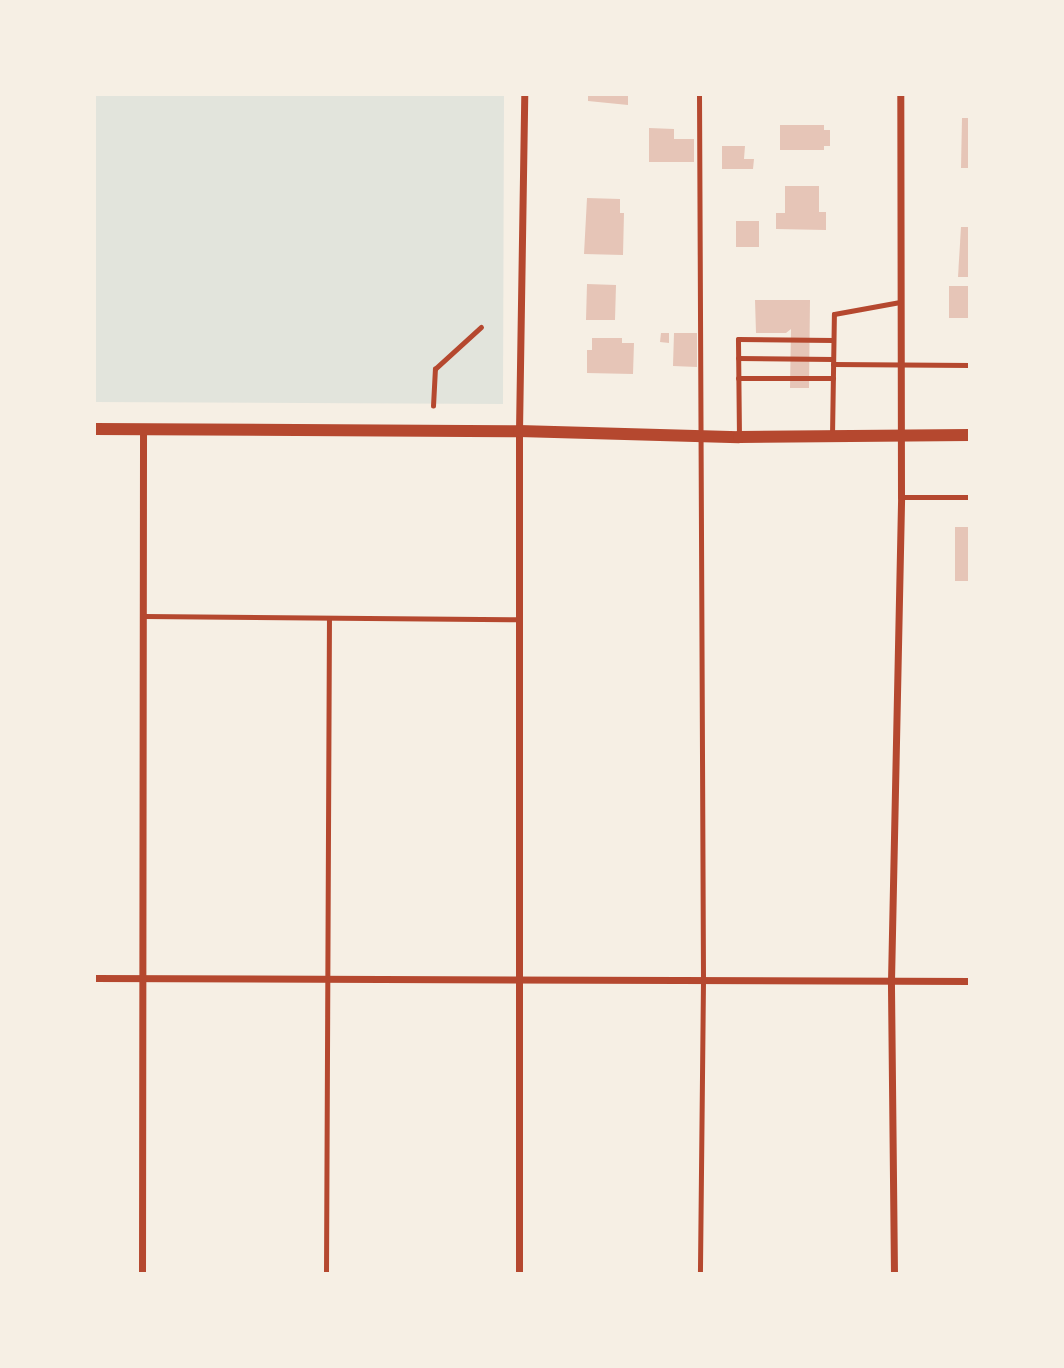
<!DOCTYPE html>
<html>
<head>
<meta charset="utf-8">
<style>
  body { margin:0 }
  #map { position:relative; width:1064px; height:1368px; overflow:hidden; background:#f6efe4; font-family:Cabin,sans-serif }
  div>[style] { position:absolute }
  .green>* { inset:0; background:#e2e4dc }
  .building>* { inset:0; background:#e6c5b7 }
  .path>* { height:4.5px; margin:-2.25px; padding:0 2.25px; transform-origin:2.25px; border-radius:2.25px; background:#b5482f }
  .service>* { height:5px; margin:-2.5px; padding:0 2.5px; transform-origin:2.5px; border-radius:2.5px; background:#b5482f }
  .minor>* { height:7px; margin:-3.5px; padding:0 3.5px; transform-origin:3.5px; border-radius:3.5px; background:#b5482f }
  .tertiary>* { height:12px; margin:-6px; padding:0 6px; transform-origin:6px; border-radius:6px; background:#b5482f }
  span { translate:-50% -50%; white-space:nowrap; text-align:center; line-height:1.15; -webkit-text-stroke:7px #f6efe4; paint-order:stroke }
  .frame { position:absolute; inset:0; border:96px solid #f6efe4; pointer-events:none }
</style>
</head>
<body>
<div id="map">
  <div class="green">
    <div style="clip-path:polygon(95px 95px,504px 95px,503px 404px,95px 402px)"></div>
  </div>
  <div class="building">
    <div style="clip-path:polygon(588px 94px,628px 94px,628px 105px,588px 101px)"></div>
    <div style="clip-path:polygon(962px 118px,970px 118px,970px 168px,961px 168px)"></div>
    <div style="clip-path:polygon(780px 125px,824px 125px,824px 130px,830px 130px,830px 146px,824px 146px,824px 150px,780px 150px)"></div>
    <div style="clip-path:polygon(649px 128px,674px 129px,674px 139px,694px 139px,694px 162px,649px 162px)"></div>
    <div style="clip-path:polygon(722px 146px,745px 146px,744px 159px,754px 159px,753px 169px,722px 169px)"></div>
    <div style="clip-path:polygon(785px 186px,819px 186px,819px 212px,826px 212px,826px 230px,776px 229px,776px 213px,785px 213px)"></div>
    <div style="clip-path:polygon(587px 198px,620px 199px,620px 213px,624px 213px,623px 255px,584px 254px)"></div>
    <div style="clip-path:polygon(736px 221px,759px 221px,759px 247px,736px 247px)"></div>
    <div style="clip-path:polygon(961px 227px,970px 227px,970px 277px,958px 277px)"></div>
    <div style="clip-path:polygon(587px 284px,616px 285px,615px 320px,586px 320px)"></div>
    <div style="clip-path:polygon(949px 286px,970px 286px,970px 318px,949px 318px)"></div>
    <div style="clip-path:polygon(755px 300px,810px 300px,809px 388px,790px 388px,791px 329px,786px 333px,756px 333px)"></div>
    <div style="clip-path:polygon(661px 333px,669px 333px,669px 343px,660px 342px)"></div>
    <div style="clip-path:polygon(674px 333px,697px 333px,697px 367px,673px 366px)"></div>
    <div style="clip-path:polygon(592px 338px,622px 338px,622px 343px,634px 343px,633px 374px,587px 373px,587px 350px,592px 350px)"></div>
    <div style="clip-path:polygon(955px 527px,970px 527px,970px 581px,955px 581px)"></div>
  </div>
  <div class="path">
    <div style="left:433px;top:406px;width:37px;rotate:-87deg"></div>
    <div style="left:435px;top:369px;width:62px;rotate:-42.4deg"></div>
  </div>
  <div class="service">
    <div style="left:699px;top:94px;width:887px;rotate:89.74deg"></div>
    <div style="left:703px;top:981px;width:293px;rotate:90.6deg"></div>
    <div style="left:738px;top:358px;width:95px;rotate:0.6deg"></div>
    <div style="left:833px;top:364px;width:137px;rotate:0.4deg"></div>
    <div style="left:738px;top:378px;width:95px"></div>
    <div style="left:832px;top:436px;width:122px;rotate:-89.1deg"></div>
    <div style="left:834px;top:314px;width:67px;rotate:-10.3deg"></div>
    <div style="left:739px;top:437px;width:98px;rotate:-90.6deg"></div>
    <div style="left:738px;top:339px;width:95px;rotate:0.6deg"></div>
    <div style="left:901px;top:497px;width:69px"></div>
    <div style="left:144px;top:616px;width:375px;rotate:0.5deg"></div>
    <div style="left:326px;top:1274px;width:655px;rotate:-89.74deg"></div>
  </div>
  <div class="minor">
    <div style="left:94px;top:978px;width:876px;rotate:0.2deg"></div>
    <div style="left:142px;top:1274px;width:845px;rotate:-89.93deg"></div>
    <div style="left:519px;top:1274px;width:843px;rotate:-90deg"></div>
    <div style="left:519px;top:431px;width:337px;rotate:-89.1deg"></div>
    <div style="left:894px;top:1274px;width:293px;rotate:-90.6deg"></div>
    <div style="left:891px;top:981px;width:484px;rotate:-88.8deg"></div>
    <div style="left:901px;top:497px;width:403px;rotate:-90.1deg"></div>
  </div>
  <div class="tertiary">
    <div style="left:94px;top:429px;width:425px;rotate:0.3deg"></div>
    <div style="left:519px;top:431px;width:220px;rotate:1.6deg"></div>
    <div style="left:739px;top:437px;width:231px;rotate:-0.5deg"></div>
  </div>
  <div class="frame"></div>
</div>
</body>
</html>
